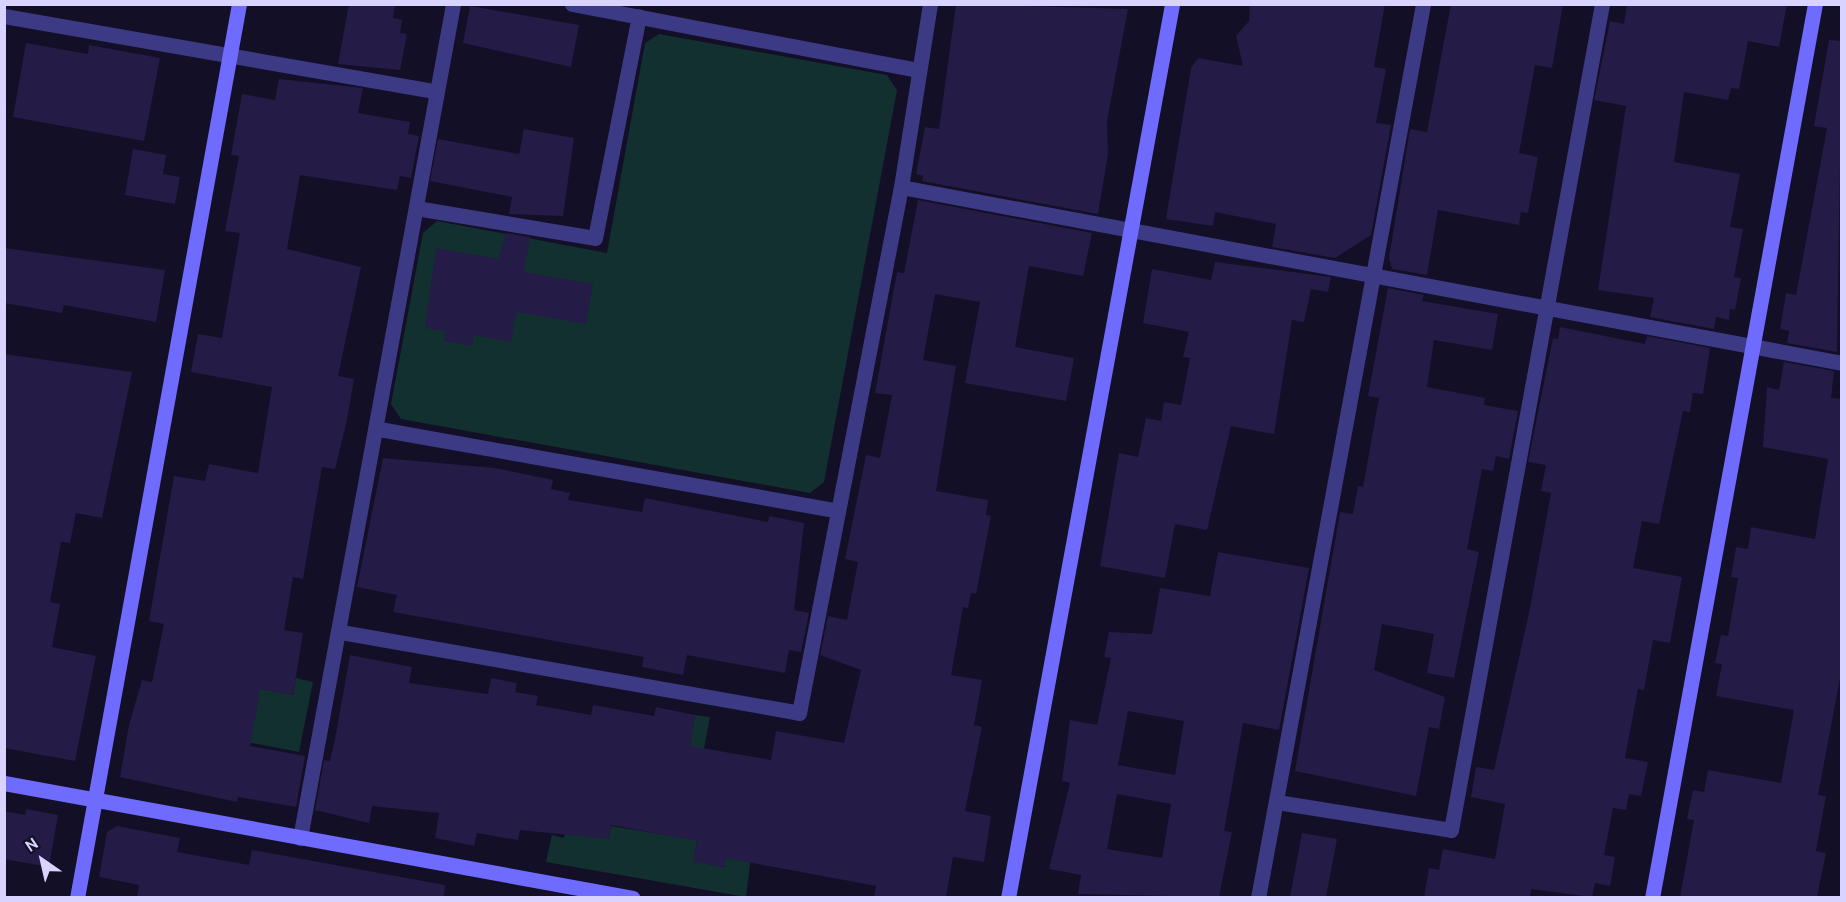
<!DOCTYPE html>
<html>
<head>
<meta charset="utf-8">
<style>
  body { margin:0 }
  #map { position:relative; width:1846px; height:902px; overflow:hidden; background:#130f26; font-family:Cabin,sans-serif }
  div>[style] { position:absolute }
  .green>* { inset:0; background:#12302f }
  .building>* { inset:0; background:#241b47 }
  .street>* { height:15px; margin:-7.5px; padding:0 7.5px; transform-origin:7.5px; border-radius:7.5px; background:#3d3a85 }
  .secondary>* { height:15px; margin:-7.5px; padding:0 7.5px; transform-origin:7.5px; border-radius:7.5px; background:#6f6bff }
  span { translate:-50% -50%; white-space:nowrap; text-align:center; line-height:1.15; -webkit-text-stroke:4.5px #130f26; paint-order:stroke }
  .frame { position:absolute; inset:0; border:6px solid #d9d4ff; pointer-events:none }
  .north { position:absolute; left:12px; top:830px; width:60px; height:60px; -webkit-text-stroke:4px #130f26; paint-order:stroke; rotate:326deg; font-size:16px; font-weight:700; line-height:24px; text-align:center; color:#d9d4ff }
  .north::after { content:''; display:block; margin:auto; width:21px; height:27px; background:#d9d4ff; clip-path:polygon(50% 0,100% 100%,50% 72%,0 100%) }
</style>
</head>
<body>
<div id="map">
  <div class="green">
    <div style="clip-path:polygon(659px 34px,887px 75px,897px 90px,824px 482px,810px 493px,401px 419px,391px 404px,423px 233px,437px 221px,607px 253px,645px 43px)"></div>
    <div style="clip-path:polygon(296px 678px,313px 682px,299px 752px,175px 728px,251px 736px,258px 700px,217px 693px,218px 681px,293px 695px)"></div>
    <div style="clip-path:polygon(695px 715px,710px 717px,695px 796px,681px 794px)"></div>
    <div style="clip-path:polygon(611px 826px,697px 840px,694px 861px,724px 867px,730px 836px,753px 841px,746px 897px,546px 862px,552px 835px,564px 838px,565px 831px,609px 838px)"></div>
  </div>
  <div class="building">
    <div style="clip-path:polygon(349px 4px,395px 4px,393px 18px,402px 20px,400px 33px,407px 34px,400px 70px,338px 64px)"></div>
    <div style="clip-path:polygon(956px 4px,1128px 9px,1107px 121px,1108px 154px,1098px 214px,922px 181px,923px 176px,916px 174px,925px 127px,939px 129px)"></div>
    <div style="clip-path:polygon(1250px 4px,1385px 4px,1374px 67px,1386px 69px,1376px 123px,1391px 125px,1371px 235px,1335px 258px,1272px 247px,1276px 224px,1215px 212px,1213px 226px,1166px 219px,1191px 68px,1198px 58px,1243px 66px,1236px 36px,1249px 21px)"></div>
    <div style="clip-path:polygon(1451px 4px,1563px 4px,1552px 68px,1535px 65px,1519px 153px,1538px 157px,1528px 213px,1521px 212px,1519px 225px,1438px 210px,1427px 275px,1392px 269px,1389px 258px,1410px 129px,1427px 132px)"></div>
    <div style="clip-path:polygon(1627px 4px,1787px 4px,1779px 47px,1748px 41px,1739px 89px,1731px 88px,1728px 100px,1684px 92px,1674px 162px,1740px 174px,1730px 227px,1743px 229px,1734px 277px,1741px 278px,1735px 310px,1730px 309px,1729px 320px,1716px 317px,1714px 329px,1650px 317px,1654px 298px,1598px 290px,1626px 106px,1594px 100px,1610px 21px,1624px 24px)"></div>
    <div style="clip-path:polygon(470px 6px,579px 25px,571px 67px,463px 43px)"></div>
    <div style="clip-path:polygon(1829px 40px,1842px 41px,1837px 352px,1787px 343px,1789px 331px,1780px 329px,1786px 293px,1796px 295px,1827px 128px,1814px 126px)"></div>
    <div style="clip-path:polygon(26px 43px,88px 54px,89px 45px,160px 58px,144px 141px,13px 117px)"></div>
    <div style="clip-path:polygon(279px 79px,363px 88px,358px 113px,410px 122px,408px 134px,419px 136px,411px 178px,400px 176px,397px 190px,300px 175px,287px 249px,361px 267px,338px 376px,354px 379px,347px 420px,335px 469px,322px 467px,303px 579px,293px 577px,284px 630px,303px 633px,293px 695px,260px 689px,250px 746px,305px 756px,296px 807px,238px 797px,237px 802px,120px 777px,129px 725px,142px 680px,152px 682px,164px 624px,149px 621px,174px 476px,205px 481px,209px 464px,258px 473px,272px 387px,191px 372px,198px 334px,222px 338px,240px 233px,225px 231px,239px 156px,231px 155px,242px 94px,275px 100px)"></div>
    <div style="clip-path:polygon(524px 129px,574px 138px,563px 216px,509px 214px,512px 197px,430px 181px,438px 139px,519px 154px)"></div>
    <div style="clip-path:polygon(133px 149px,166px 155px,163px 174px,180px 177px,175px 204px,125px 195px)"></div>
    <div style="clip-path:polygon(918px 200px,1092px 233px,1083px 276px,1029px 266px,1015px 347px,1074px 358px,1066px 401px,965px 383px,980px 302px,935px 294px,923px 360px,956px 366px,936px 491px,988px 500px,986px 515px,991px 516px,976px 594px,971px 593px,968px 608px,963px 607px,951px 675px,982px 680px,974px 725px,982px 727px,965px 811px,991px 816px,984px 862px,953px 857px,946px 897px,874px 897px,876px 886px,726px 858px,725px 867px,693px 862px,697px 841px,611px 825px,609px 839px,520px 830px,518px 840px,477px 833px,474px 846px,435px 838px,439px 813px,372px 806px,369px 823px,315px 810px,324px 760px,330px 761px,335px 739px,350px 655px,412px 667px,409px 683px,488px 694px,491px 678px,517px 683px,515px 692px,538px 696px,536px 705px,591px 715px,593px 705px,654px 716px,656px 707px,695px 715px,690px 746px,771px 760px,776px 731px,844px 743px,861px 670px,820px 655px,828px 616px,847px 620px,858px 562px,845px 559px,866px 455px,880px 458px,892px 395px,875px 393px,897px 272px,904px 273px)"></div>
    <div style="clip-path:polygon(506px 233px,530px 237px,524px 272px,593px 284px,586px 324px,516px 312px,511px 342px,474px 335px,472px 346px,444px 341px,445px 331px,425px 328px,436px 248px,498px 259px)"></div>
    <div style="clip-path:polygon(4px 248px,165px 270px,156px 322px,64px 305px,62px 313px,4px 303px)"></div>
    <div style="clip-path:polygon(1215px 262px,1331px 277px,1328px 292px,1311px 289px,1304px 322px,1292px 320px,1274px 434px,1231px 426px,1207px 530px,1175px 524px,1165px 578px,1100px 566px,1119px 453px,1138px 457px,1146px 418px,1161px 421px,1164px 402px,1181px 405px,1190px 358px,1183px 357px,1189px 332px,1143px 323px,1152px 269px,1211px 280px)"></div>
    <div style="clip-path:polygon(1388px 288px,1424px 295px,1422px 301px,1498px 314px,1492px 350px,1434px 340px,1427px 387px,1485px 398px,1484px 405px,1518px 411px,1509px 459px,1496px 456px,1493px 471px,1482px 469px,1467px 549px,1479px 552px,1454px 678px,1427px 673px,1434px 634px,1382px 624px,1374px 670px,1445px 697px,1439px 729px,1429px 727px,1416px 796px,1295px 771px,1340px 512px,1353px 514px,1358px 486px,1363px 487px,1379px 398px,1368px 396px)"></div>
    <div style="clip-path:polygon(1560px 327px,1645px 344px,1647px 336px,1710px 348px,1703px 394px,1693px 393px,1690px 412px,1683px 411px,1659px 524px,1642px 521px,1633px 568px,1682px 577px,1670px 643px,1653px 640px,1644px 690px,1638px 689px,1625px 758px,1648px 762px,1641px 796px,1629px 794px,1626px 810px,1613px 808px,1604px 855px,1615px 857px,1610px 886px,1595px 883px,1592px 897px,1531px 889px,1530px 897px,1424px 897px,1429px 868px,1439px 870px,1443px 849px,1495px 859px,1505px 804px,1471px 797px,1476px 767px,1494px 770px,1530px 608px,1551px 493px,1541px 491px,1546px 465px,1528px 462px,1553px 338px,1558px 339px)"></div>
    <div style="clip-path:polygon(4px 354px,132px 372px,102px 518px,76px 513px,70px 543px,61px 542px,50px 602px,60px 604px,52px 647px,96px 656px,75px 761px,4px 748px)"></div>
    <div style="clip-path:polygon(1784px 362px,1834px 371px,1831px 398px,1842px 399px,1842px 668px,1818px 795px,1826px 796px,1816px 851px,1826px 853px,1817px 897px,1680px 897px,1694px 820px,1687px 819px,1693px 790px,1704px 792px,1708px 770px,1781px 783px,1794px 710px,1716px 696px,1722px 664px,1715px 663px,1721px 635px,1728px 636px,1738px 578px,1731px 577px,1736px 547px,1748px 549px,1751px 527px,1815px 539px,1828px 459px,1763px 447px,1767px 387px,1779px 390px)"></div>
    <div style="clip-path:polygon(383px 458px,495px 468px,553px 480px,551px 489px,570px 493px,568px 500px,642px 512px,645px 498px,768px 522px,769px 516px,804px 523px,794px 610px,809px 613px,801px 652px,789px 650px,785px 673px,687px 655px,683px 675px,642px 667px,644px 657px,393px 612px,397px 595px,357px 587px)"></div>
    <div style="clip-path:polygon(evenodd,1218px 552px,1309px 568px,1279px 730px,1243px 723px,1224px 831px,1232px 832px,1219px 897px,1078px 894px,1081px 875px,1049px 869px,1070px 783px,1062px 781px,1070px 720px,1097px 725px,1111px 658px,1104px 657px,1109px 632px,1152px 634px,1160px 588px,1210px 596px,1218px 552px,1128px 711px,1184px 721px,1175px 775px,1118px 765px,1128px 711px,1218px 552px,1117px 794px,1171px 804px,1162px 858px,1107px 849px,1117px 794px)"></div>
    <div style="clip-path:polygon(26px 809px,58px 815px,49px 867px,4px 859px,4px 811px,25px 815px)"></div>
    <div style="clip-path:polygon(117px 826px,180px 838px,177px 852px,249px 865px,252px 850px,445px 885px,444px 897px,137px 897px,139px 885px,99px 877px,107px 832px)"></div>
    <div style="clip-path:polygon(1302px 833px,1337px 839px,1326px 897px,1290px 897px)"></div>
  </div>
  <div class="street">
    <div style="left:572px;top:4px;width:353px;rotate:10.8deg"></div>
    <div style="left:4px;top:16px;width:437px;rotate:9.9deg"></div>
    <div style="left:901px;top:187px;width:957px;rotate:10.59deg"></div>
    <div style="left:416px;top:208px;width:181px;rotate:9.5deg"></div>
    <div style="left:595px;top:238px;width:226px;rotate:-78.8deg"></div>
    <div style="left:379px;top:429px;width:463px;rotate:10.1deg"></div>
    <div style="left:341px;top:632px;width:465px;rotate:10deg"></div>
    <div style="left:799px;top:713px;width:536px;rotate:-79.03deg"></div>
    <div style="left:901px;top:187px;width:185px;rotate:-81deg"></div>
    <div style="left:1277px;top:802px;width:176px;rotate:9.1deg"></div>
    <div style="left:1451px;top:830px;width:840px;rotate:-79.64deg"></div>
    <div style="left:300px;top:838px;width:848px;rotate:-79.6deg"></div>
    <div style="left:1258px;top:898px;width:909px;rotate:-79.54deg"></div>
  </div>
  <div class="secondary">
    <div style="left:4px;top:783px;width:639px;rotate:10.36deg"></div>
    <div style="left:77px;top:898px;width:909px;rotate:-79.73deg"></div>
    <div style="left:1008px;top:898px;width:909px;rotate:-79.6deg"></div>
    <div style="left:1652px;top:898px;width:909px;rotate:-79.67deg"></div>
  </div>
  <div class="frame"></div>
  <div class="north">N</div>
</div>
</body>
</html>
